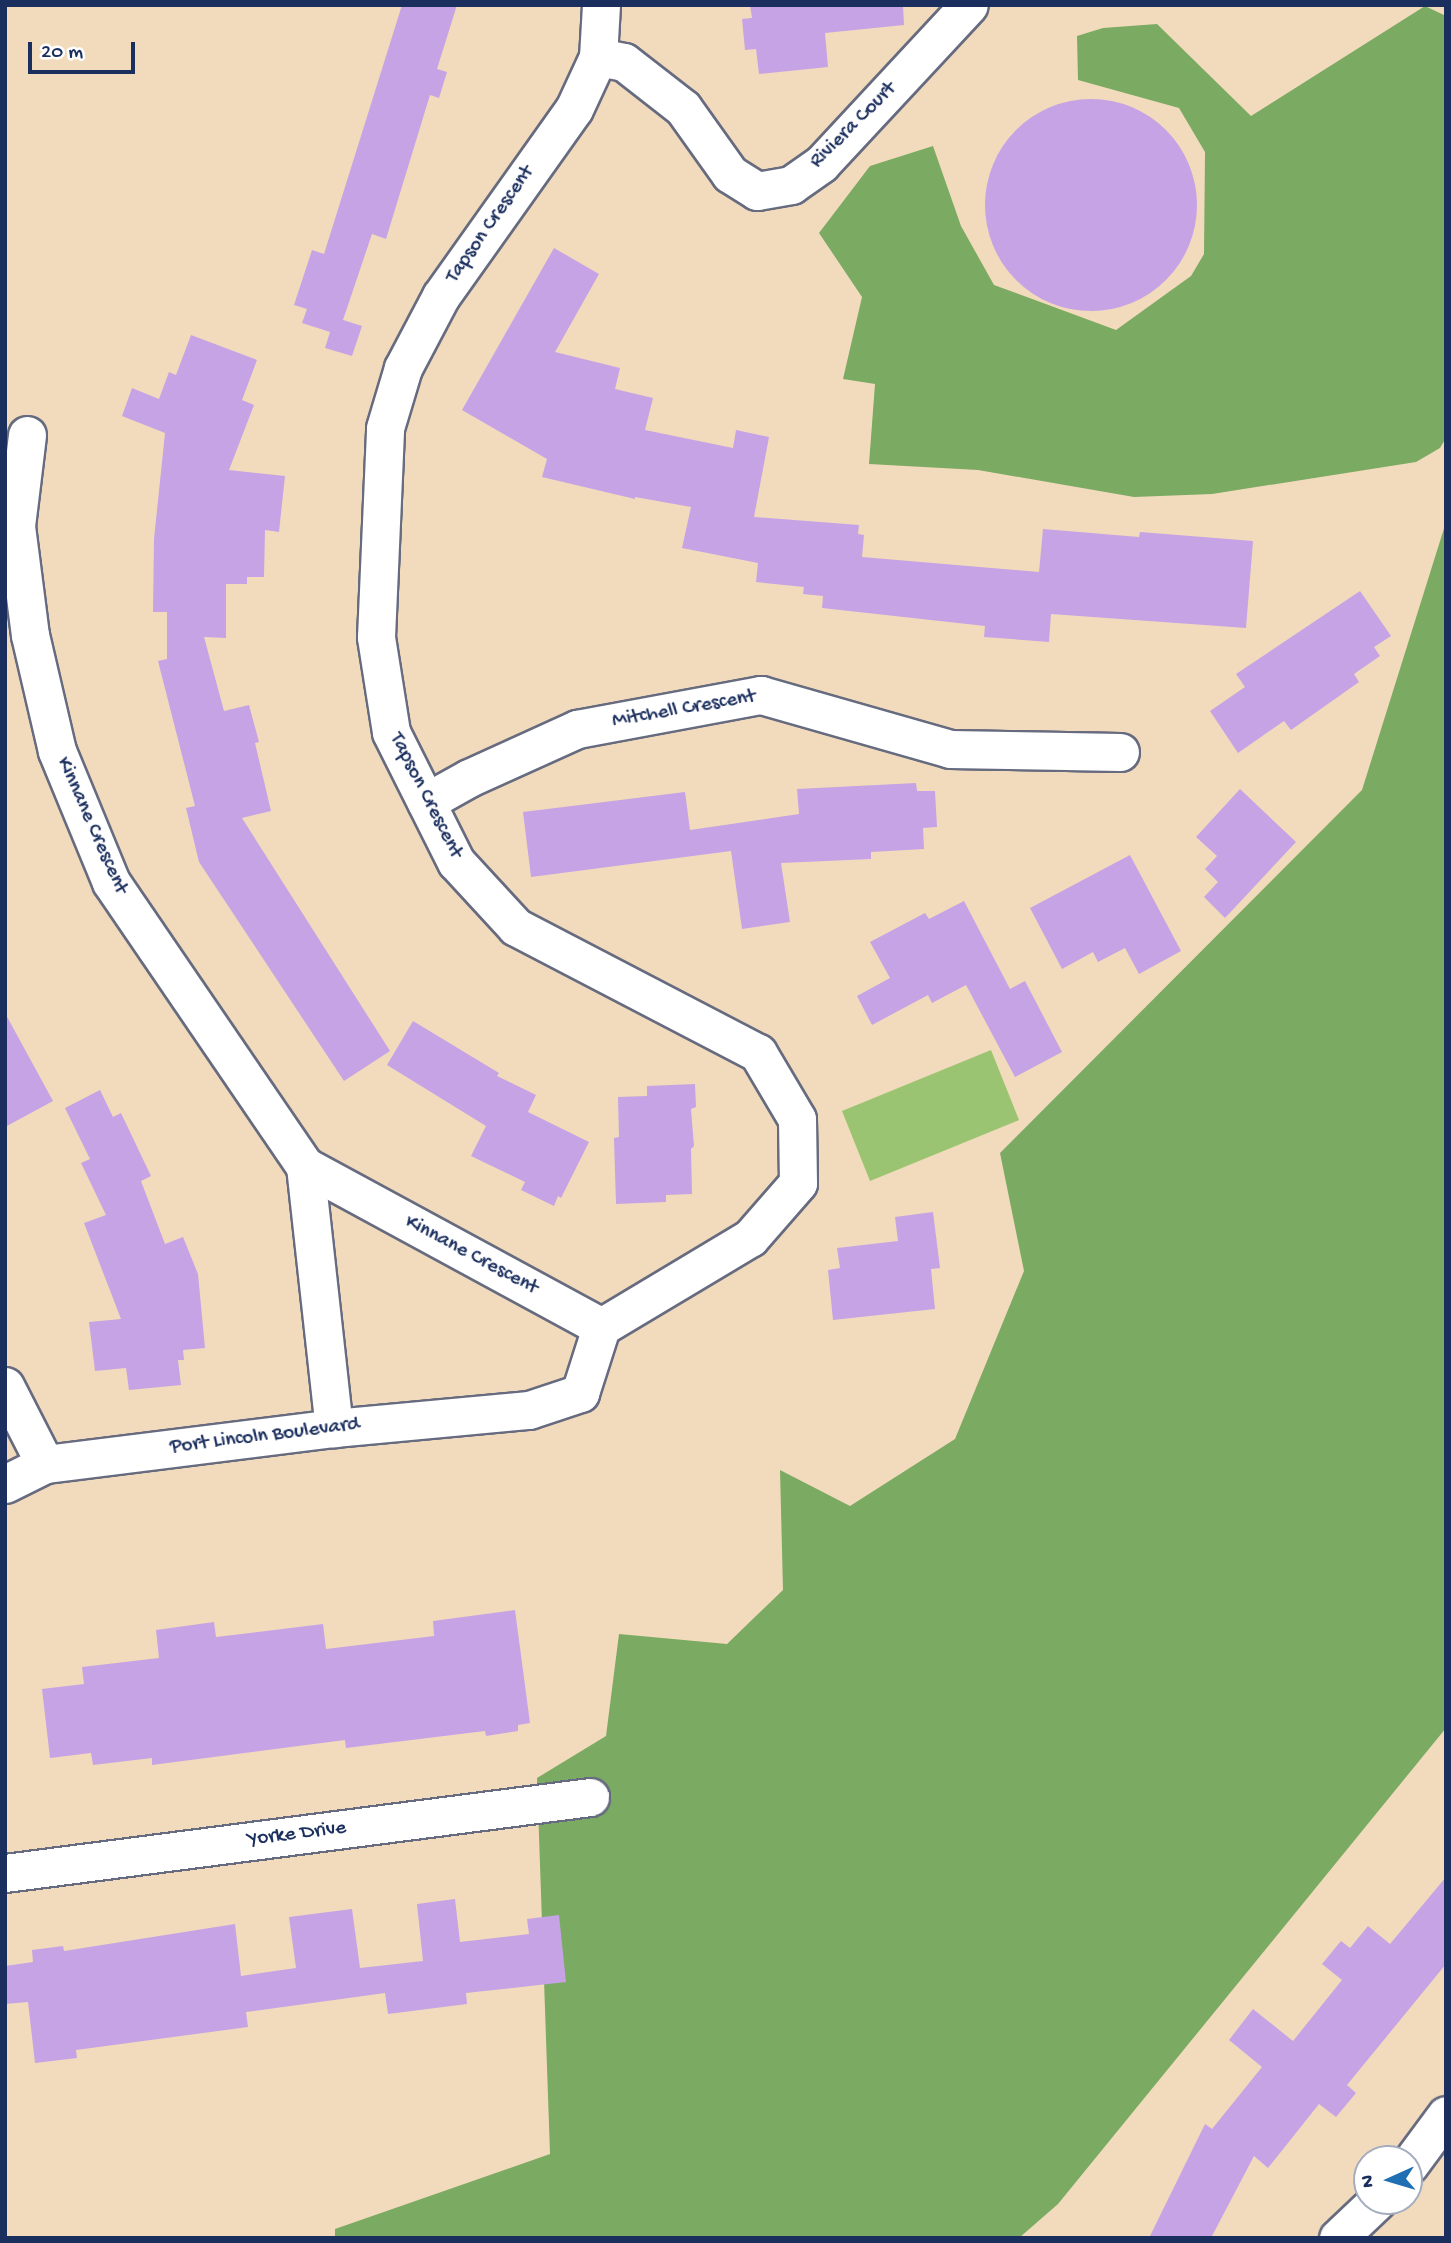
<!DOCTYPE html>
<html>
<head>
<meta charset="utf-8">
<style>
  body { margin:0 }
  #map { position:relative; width:1451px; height:2243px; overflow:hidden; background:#f2dbbc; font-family:"Gochi Hand",sans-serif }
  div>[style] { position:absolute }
  .green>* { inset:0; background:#9ac471 }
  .forest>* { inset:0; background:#7baa63 }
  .building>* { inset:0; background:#c6a3e5 }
  .round { border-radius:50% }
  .roads { filter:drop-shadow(2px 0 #666b7f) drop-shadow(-2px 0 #666b7f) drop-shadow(0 2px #666b7f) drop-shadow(0 -2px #666b7f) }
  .street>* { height:37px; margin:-18.5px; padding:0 18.5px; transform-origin:18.5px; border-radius:18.5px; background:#fff }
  span { translate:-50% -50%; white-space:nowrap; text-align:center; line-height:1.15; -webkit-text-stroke:5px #fff; paint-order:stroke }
  .street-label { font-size:21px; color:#1b2f5e }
  .frame { position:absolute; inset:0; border:7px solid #1b2f5e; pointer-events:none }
  .north { position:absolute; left:1353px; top:2145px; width:70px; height:70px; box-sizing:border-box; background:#fff; border:2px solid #a4acbf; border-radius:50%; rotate:266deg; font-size:19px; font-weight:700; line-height:28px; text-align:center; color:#1b2f5e }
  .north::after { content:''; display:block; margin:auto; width:24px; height:32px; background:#1f6fb2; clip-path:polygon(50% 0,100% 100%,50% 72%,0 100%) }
  .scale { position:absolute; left:28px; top:42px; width:107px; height:32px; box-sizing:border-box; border:4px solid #1b2f5e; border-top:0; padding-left:9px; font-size:21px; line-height:24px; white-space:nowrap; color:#1b2f5e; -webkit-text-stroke:5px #fff; paint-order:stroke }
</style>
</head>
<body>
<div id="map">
  <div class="green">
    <div style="clip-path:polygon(991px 1050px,1019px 1120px,870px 1181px,842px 1111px)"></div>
  </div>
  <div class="forest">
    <div style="clip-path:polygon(1425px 6px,1446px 16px,1446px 438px,1440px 448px,1416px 462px,1212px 494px,1134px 497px,978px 470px,869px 464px,875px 384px,843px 379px,862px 297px,819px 233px,870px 166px,933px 146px,961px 226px,994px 285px,1116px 330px,1191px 276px,1204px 254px,1205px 152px,1179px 108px,1078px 80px,1077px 36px,1103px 28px,1157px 24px,1251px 116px)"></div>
    <div style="clip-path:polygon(1446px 522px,1446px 1728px,1058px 2204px,1019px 2238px,335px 2238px,335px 2229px,550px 2154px,537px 1778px,606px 1736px,619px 1634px,727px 1644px,783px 1590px,780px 1470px,850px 1506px,955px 1439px,1024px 1271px,1000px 1153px,1362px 790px)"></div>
  </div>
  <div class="building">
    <div style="clip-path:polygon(402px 5px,457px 5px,437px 69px,447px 72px,439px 98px,430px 95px,386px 239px,372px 234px,343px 320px,362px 326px,352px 356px,325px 348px,330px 332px,302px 323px,307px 309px,294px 305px,312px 250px,324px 254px)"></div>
    <div style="clip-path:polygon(750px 5px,903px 5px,904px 25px,825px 33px,828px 67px,759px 74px,756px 49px,745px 50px,742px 19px,752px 18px)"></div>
    <div class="round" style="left:985px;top:99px;width:212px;height:212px"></div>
    <div style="clip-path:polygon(554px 248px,599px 274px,555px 352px,620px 368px,615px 389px,653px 398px,645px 430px,733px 448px,736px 430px,769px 437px,754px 517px,859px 525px,858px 534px,864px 535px,862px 557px,1039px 572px,1043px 529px,1139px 537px,1140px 532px,1253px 541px,1246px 628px,1051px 614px,1049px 642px,984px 637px,985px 626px,822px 608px,823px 596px,803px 594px,804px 587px,756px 582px,758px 563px,682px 548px,691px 507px,635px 497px,635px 499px,542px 477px,547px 459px,462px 410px)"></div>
    <div style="clip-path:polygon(191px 335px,257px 360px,242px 400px,254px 405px,229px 470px,285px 476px,279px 532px,265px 530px,264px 577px,247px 577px,247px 584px,226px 584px,226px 638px,204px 637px,224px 711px,249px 705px,259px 742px,255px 743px,271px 811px,242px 818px,390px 1051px,344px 1081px,199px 862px,186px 808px,195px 806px,158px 661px,167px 659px,167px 612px,153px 612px,154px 539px,165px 433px,122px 416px,132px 388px,159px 399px,169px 372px,176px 375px)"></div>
    <div style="clip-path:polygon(1360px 591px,1391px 636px,1374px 647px,1380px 656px,1354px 674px,1359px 682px,1291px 730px,1284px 721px,1238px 753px,1210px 711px,1245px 687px,1236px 674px)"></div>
    <div style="clip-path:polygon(916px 783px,917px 791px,935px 791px,937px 827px,923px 828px,924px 849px,871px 852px,871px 859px,781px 863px,790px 922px,742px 929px,731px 851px,531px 877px,523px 812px,685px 792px,690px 830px,799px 814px,797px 789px)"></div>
    <div style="clip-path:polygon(1240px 789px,1296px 842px,1225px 918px,1204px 897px,1218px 882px,1205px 869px,1217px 856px,1196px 837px)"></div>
    <div style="clip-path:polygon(1130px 855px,1181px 951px,1139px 974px,1125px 948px,1098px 962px,1093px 952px,1062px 969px,1030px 908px)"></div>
    <div style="clip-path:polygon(964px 901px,1010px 989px,1025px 981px,1062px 1052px,1015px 1077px,966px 985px,932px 1003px,928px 995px,872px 1025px,857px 996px,890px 978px,870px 942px,925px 913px,929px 919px)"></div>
    <div style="clip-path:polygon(5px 1013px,53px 1101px,5px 1127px)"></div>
    <div style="clip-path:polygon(413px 1021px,499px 1073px,497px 1076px,536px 1095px,528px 1112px,589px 1142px,561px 1198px,558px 1196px,554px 1206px,521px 1190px,525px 1182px,471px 1156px,486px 1126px,387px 1065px)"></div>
    <div style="clip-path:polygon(695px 1084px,696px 1107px,691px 1109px,694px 1146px,691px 1149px,692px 1194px,666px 1195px,666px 1202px,616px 1204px,614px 1138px,619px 1137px,618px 1097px,647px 1096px,647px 1086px)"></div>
    <div style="clip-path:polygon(100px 1090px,113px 1117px,121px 1113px,151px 1176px,141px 1181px,165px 1244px,183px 1237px,198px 1274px,205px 1348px,183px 1350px,184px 1360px,178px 1360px,181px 1385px,129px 1390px,126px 1368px,95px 1371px,89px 1322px,121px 1319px,84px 1223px,106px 1215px,81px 1163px,90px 1159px,65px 1108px)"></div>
    <div style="clip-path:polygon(933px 1212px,940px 1268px,931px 1269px,935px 1309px,833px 1320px,828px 1270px,840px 1268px,837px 1248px,898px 1241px,895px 1217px)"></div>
    <div style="clip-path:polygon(515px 1610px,530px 1723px,518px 1725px,518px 1731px,486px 1736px,485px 1731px,346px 1748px,345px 1740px,152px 1765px,152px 1758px,93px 1765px,91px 1753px,50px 1758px,42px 1689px,84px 1684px,82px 1667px,159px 1658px,156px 1630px,214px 1622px,216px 1637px,323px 1624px,326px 1649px,434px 1636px,433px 1621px)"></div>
    <div style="clip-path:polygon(1446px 1877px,1446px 1964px,1347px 2085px,1356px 2093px,1336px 2117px,1319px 2104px,1268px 2168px,1254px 2156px,1211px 2238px,1149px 2238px,1205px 2124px,1212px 2129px,1262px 2067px,1229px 2040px,1253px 2009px,1293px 2041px,1342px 1980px,1322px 1964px,1341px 1941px,1350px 1948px,1368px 1926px,1390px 1944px)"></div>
    <div style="clip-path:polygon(455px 1899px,460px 1942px,529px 1934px,527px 1919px,559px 1915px,566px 1982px,466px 1993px,467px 2004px,388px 2014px,385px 1993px,246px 2012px,248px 2027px,76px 2050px,77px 2058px,35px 2063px,28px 2002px,5px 2004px,5px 1966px,33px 1962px,32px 1950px,63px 1946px,64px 1951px,235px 1924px,241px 1976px,296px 1968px,289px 1917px,352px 1909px,360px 1968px,423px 1961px,417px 1904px)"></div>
  </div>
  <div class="roads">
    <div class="street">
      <div style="left:598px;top:57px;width:26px;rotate:11deg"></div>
      <div style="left:624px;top:62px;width:75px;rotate:37.9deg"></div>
      <div style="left:683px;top:108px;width:81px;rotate:54.5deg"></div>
      <div style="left:730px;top:174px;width:32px;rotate:32deg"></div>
      <div style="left:757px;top:191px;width:35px;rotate:-10deg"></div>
      <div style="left:791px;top:185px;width:37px;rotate:-35deg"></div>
      <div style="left:821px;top:164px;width:217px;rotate:-47.1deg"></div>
      <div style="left:27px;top:435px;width:92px;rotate:96.9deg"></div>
      <div style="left:16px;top:526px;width:110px;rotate:82.7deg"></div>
      <div style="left:30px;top:635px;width:119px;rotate:76.9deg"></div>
      <div style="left:57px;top:751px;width:142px;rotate:67.6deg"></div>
      <div style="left:111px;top:882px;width:344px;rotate:55.7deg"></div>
      <div style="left:305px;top:1166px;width:337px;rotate:28.5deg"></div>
      <div style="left:426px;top:802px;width:49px;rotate:-29.2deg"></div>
      <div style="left:469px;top:778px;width:119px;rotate:-24.4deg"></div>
      <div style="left:577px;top:729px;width:187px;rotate:-10.5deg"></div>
      <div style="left:761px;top:695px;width:197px;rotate:15.9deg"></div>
      <div style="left:950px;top:749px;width:170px;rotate:1deg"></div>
      <div style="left:305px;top:1166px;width:264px;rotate:83.7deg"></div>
      <div style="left:5px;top:1386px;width:88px;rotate:62.9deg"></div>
      <div style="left:5px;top:1484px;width:45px;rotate:-26.6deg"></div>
      <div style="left:45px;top:1464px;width:291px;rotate:-7.1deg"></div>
      <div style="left:334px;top:1428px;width:196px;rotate:-5.3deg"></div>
      <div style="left:529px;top:1410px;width:54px;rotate:-18.4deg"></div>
      <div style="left:580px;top:1393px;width:69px;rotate:-72.3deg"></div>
      <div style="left:601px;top:1327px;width:174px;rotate:-30.9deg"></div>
      <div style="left:750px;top:1238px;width:73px;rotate:-48.9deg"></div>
      <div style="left:798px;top:1183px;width:64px;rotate:-90.9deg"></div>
      <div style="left:797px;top:1119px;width:77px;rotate:-120.6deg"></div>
      <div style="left:758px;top:1053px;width:273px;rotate:-152.5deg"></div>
      <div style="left:516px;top:927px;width:88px;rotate:-132.7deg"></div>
      <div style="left:456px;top:862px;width:145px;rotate:-116.6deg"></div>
      <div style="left:391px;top:732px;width:96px;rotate:-99deg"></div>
      <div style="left:376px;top:637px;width:209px;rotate:-87.5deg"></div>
      <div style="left:385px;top:428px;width:63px;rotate:-73.3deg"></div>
      <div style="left:403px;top:368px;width:81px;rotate:-62.2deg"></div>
      <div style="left:441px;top:296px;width:229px;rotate:-54.6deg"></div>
      <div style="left:574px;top:109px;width:57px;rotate:-65.2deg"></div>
      <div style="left:598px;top:57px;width:52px;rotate:-86.7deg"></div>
      <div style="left:5px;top:1873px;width:590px;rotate:-7.4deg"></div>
      <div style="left:1409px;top:2165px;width:62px;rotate:-53.5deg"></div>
      <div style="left:1338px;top:2238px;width:54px;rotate:-43.5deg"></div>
    </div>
  </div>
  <div class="street-label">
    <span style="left:854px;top:126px;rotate:-45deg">Riviera Court</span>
    <span style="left:491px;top:225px;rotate:-55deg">Tapson Crescent</span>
    <span style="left:684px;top:710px;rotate:-10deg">Mitchell Crescent</span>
    <span style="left:425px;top:796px;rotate:63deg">Tapson Crescent</span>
    <span style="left:91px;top:826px;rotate:66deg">Kinnane Crescent</span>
    <span style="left:471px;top:1256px;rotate:28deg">Kinnane Crescent</span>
    <span style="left:265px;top:1437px;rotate:-7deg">Port Lincoln Boulevard</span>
    <span style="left:297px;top:1835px;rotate:-7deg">Yorke Drive</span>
  </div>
  <div class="frame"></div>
  <div class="north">N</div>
  <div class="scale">20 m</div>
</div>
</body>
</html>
